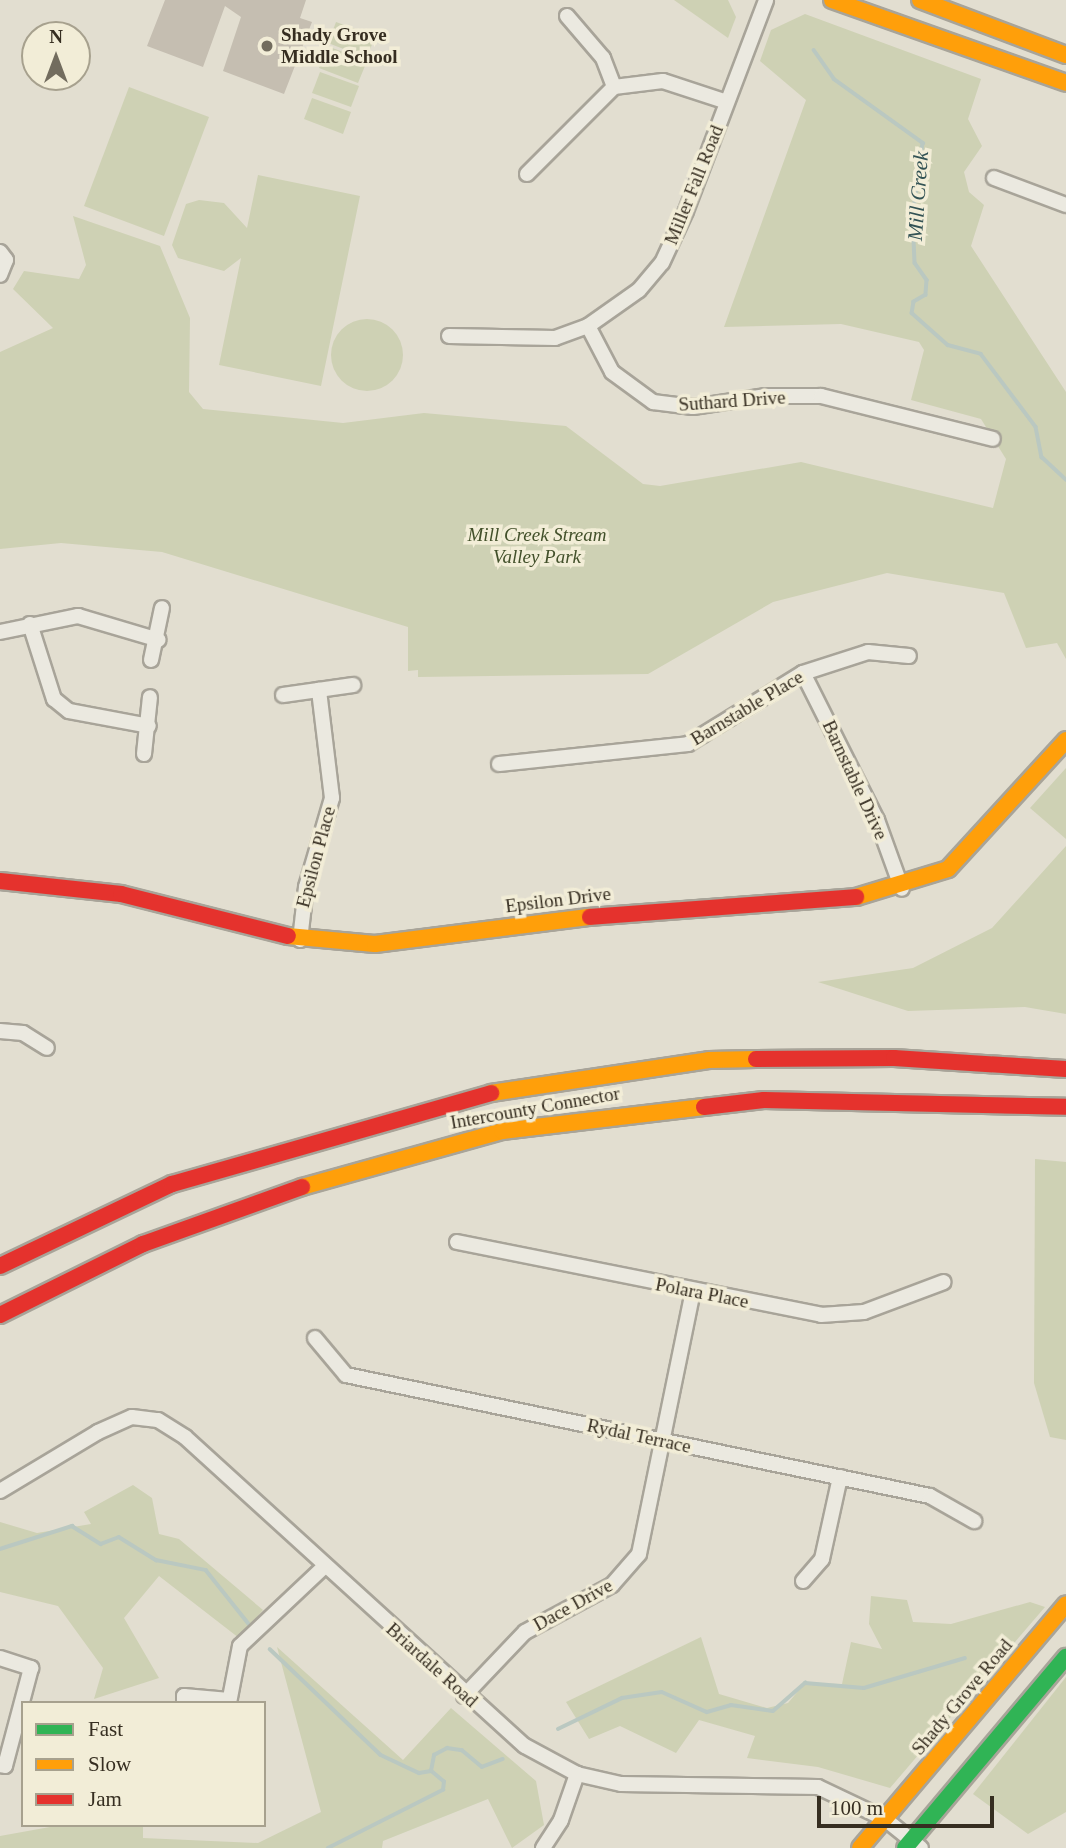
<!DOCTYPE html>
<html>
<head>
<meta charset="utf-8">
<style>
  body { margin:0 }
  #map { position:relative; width:1066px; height:1848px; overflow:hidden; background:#e2ded0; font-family:Georgia,serif }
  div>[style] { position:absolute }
  .green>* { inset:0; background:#ced1b4 }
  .round { border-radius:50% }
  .stream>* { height:3.5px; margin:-1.75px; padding:0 1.75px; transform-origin:1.75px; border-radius:1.75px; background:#bac8c1 }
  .building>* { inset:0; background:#c5beb1 }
  .roads { filter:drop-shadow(2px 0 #a8a499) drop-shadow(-2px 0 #a8a499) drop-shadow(0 2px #a8a499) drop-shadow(0 -2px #a8a499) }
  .street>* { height:14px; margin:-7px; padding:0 7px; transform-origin:7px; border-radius:7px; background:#ebe9e0 }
  .fast>* { height:16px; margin:-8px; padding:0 8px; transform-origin:8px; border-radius:8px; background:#30b455 }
  .slow>* { height:16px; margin:-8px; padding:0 8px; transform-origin:8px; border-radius:8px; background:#ff9f0a }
  .jam>* { height:16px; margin:-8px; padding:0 8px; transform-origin:8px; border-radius:8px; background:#e5322d }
  .dots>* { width:19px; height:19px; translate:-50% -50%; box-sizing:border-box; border:4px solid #f2edd7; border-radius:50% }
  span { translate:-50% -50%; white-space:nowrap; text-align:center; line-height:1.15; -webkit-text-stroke:7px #f2edd7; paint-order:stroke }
  .poi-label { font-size:19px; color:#362e21; font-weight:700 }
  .left { translate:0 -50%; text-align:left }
  .street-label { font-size:19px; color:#362e21 }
  .park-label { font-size:19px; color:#42502a; font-style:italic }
  .water-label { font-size:21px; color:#325254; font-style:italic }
  .legend { position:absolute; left:21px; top:1701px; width:245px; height:126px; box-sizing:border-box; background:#f2edd7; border:2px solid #a7a18e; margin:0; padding:9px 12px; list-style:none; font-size:21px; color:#362e21 }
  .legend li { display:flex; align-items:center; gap:14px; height:35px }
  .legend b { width:35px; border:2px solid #a7a18e }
  .north { position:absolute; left:21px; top:21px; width:70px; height:70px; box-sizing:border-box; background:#f2edd7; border:2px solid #a7a18e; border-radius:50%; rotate:0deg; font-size:19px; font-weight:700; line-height:28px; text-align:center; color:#362e21 }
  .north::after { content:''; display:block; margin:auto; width:24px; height:32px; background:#726c5e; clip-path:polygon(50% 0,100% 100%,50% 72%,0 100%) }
  .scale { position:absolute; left:817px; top:1796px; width:177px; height:32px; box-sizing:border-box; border:4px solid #362e21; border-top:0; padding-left:9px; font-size:21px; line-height:24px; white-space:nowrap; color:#362e21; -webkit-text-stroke:5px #f2edd7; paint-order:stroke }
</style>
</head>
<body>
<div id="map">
  <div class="green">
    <div style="clip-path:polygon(674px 0,728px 0,736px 17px,728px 38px)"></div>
    <div style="clip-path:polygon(805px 14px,981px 79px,968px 119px,982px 146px,964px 172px,969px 192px,984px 205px,971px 246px,1066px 392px,1066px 659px,1057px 643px,1026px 648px,1004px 593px,887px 573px,773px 602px,648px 674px,418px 677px,418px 670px,408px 671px,408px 627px,162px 552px,61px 543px,0 549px,0 352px,53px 328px,13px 289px,24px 271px,79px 279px,86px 265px,73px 216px,160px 246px,190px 318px,189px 392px,203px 409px,343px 423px,424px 413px,566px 426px,643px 484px,660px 486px,801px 462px,993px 508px,1006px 459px,981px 419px,911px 400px,924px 350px,919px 342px,841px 324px,724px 327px,806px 100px,760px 61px,771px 30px)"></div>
    <div style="clip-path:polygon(336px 22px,375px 36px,367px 58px,328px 43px)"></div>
    <div style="clip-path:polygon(327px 46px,367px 61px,358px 83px,319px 68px)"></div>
    <div style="clip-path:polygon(320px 72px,359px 86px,351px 107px,312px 93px)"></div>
    <div style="clip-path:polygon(129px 87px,209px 117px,164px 236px,84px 206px)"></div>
    <div style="clip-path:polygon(312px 98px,351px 112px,343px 134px,304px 119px)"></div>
    <div style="clip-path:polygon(258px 175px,360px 196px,321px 386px,219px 365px,241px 258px,224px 271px,178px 258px,172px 245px,186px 204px,199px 200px,224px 203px,247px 228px)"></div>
    <div class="round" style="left:331px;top:319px;width:72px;height:72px"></div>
    <div style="clip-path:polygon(1066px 768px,1066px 839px,1030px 808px)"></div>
    <div style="clip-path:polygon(1066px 846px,1066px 1014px,1025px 1007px,908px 1011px,818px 982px,913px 968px,992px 928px)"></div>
    <div style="clip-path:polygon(1035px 1159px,1066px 1162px,1066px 1440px,1050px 1437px,1034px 1383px)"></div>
    <div style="clip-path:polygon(133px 1485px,152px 1498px,159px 1534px,179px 1539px,263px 1610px,239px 1638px,159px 1576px,124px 1618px,159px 1678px,94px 1699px,103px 1668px,58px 1606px,0 1592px,0 1522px,37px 1533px,91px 1524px,84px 1512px)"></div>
    <div style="clip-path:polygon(871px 1596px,907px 1600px,913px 1622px,951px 1624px,1030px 1602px,1045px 1607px,890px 1788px,818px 1767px,747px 1758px,755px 1736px,699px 1720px,676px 1753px,620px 1726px,589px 1739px,566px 1702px,701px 1637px,719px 1694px,767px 1708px,788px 1703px,805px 1683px,842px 1684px,851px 1642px,882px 1649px,869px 1624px)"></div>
    <div style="clip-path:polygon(277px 1647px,403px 1760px,451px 1708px,536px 1781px,544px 1825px,512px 1848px,488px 1799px,383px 1841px,382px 1848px,0 1848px,0 1836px,61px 1825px,143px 1825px,143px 1838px,258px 1843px,321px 1812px)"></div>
    <div style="clip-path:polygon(1066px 1677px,1066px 1812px,1028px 1834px,973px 1794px)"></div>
  </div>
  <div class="stream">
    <div style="left:814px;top:50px;width:35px;rotate:55deg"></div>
    <div style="left:834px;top:79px;width:110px;rotate:35.7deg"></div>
    <div style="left:923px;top:143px;width:75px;rotate:97.7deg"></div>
    <div style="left:913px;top:217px;width:46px;rotate:87.5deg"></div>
    <div style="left:915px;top:263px;width:21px;rotate:55deg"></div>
    <div style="left:927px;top:280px;width:15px;rotate:94deg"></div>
    <div style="left:926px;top:295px;width:14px;rotate:150deg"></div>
    <div style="left:914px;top:302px;width:11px;rotate:100deg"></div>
    <div style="left:912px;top:313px;width:48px;rotate:41.6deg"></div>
    <div style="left:948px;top:345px;width:34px;rotate:15deg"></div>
    <div style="left:981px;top:354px;width:91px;rotate:53deg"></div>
    <div style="left:1036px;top:427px;width:31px;rotate:79deg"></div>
    <div style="left:1042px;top:457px;width:33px;rotate:43deg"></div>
    <div style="left:0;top:1549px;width:76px;rotate:-17.7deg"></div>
    <div style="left:72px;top:1526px;width:34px;rotate:32deg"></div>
    <div style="left:101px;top:1544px;width:19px;rotate:-21deg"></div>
    <div style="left:119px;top:1537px;width:44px;rotate:31.9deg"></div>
    <div style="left:156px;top:1560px;width:51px;rotate:11.3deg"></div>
    <div style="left:206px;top:1570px;width:69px;rotate:51.5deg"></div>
    <div style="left:270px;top:1649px;width:153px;rotate:43.7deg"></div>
    <div style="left:381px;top:1755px;width:42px;rotate:25.3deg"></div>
    <div style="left:419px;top:1773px;width:12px;rotate:-9deg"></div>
    <div style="left:558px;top:1729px;width:71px;rotate:-25.8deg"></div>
    <div style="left:622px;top:1698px;width:40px;rotate:-8.5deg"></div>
    <div style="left:662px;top:1692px;width:49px;rotate:24deg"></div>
    <div style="left:707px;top:1712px;width:25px;rotate:-16deg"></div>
    <div style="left:731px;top:1705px;width:42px;rotate:8.1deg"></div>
    <div style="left:773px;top:1711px;width:43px;rotate:-41.2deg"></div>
    <div style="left:805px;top:1683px;width:59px;rotate:4.8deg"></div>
    <div style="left:864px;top:1688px;width:105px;rotate:-16.5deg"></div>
    <div style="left:328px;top:1848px;width:129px;rotate:-26.8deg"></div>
    <div style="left:443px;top:1790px;width:8px;rotate:-83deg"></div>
    <div style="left:444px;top:1782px;width:17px;rotate:-140deg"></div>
    <div style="left:431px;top:1771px;width:16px;rotate:-79deg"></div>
    <div style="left:434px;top:1755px;width:15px;rotate:-28deg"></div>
    <div style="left:447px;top:1748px;width:15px;rotate:8deg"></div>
    <div style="left:462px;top:1750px;width:26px;rotate:40deg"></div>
    <div style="left:482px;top:1767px;width:22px;rotate:-21deg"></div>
  </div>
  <div class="building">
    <div style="clip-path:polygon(165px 0,306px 0,300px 18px,312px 22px,284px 94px,223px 71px,241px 17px,225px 6px,203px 67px,147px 46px)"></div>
  </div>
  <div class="roads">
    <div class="street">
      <div style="left:567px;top:16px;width:55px;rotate:49.4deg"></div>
      <div style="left:603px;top:58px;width:31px;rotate:69deg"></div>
      <div style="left:527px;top:174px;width:123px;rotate:-45deg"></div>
      <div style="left:614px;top:87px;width:49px;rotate:-7deg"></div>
      <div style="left:663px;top:81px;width:67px;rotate:18.2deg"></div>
      <div style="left:994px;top:178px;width:77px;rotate:20.6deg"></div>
      <div style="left:0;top:252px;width:10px;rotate:53deg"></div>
      <div style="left:6px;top:260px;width:16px;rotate:112deg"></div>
      <div style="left:588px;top:326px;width:52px;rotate:62.4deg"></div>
      <div style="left:612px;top:372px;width:51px;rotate:36.2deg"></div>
      <div style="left:653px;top:402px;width:40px;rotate:7.1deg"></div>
      <div style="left:693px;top:407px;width:74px;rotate:-8.6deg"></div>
      <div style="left:766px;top:396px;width:55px"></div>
      <div style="left:821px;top:396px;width:177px;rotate:14deg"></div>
      <div style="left:449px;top:336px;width:106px;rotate:1.1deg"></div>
      <div style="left:555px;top:338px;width:35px;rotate:-20deg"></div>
      <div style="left:588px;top:326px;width:62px;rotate:-35.2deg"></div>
      <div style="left:639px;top:290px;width:35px;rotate:-50deg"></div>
      <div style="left:662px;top:263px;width:57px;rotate:-65.2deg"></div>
      <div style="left:686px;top:211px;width:226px;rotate:-69.2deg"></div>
      <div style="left:30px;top:624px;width:79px;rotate:72.3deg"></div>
      <div style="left:54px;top:699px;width:19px;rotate:39deg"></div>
      <div style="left:69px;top:711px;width:81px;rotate:10.6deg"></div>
      <div style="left:0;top:632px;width:80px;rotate:-11.6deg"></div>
      <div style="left:78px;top:616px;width:84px;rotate:16.5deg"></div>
      <div style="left:151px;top:660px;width:53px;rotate:-78.1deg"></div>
      <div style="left:803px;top:673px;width:165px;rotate:63.3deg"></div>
      <div style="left:877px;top:820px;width:73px;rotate:70.1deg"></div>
      <div style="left:283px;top:695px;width:71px;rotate:-8.1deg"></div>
      <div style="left:144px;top:754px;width:57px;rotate:-84deg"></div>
      <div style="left:499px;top:764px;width:190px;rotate:-6deg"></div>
      <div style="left:688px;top:744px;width:135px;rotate:-31.7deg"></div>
      <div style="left:803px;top:673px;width:68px;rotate:-17.9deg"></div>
      <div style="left:868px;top:652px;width:41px;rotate:5.6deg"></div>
      <div style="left:300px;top:940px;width:53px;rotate:-83.5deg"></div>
      <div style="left:306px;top:887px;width:93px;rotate:-73.7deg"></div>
      <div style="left:332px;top:798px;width:109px;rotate:-96.9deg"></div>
      <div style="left:0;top:1031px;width:23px;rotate:5deg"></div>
      <div style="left:23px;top:1033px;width:28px;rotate:32deg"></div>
      <div style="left:457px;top:1242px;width:371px;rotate:11.3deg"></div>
      <div style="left:821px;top:1315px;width:43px;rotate:-4deg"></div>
      <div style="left:864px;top:1312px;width:85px;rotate:-20.6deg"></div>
      <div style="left:315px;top:1338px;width:48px;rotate:50deg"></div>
      <div style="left:346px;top:1375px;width:596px;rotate:11.71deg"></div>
      <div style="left:930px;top:1496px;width:51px;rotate:29.6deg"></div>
      <div style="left:0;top:1491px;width:114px;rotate:-31deg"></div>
      <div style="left:98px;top:1432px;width:37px;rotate:-24deg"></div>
      <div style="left:132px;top:1417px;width:26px;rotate:7deg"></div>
      <div style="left:158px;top:1420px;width:32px;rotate:32deg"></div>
      <div style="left:185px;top:1437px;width:459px;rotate:42.3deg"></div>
      <div style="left:525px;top:1746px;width:59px;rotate:28.3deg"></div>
      <div style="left:577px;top:1774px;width:45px;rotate:12.8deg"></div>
      <div style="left:621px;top:1784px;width:197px;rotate:0.9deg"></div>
      <div style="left:818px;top:1787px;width:74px;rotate:25.5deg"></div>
      <div style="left:885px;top:1819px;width:46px;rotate:38.9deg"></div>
      <div style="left:803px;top:1581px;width:29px;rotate:-49deg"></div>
      <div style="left:822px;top:1559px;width:84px;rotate:-77.6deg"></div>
      <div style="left:0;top:1658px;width:33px;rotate:18deg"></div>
      <div style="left:31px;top:1668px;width:101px;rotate:104.9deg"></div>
      <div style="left:5px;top:1766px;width:5px;rotate:-169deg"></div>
      <div style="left:464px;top:1696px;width:88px;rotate:-46.4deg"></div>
      <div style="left:525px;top:1632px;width:99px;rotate:-28.4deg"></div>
      <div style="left:612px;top:1585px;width:41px;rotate:-48.9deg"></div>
      <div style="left:639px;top:1554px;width:268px;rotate:-78.4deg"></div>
      <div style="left:184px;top:1703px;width:7px;rotate:-90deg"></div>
      <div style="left:184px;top:1696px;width:45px;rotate:5.1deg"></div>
      <div style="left:229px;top:1703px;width:58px;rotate:-79.1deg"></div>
      <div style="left:240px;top:1646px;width:117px;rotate:-43.3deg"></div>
      <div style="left:543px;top:1848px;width:33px;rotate:-57deg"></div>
      <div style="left:561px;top:1820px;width:49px;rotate:-70.8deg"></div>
    </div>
    <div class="fast">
      <div style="left:905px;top:1848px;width:250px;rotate:-49.9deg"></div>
    </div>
    <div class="slow">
      <div style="left:832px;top:0;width:248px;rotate:19.5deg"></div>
      <div style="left:920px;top:0;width:156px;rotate:20.6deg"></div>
      <div style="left:856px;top:897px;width:96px;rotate:-16.9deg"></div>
      <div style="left:948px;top:869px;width:175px;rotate:-47.5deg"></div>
      <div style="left:288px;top:936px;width:87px;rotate:5.3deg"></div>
      <div style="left:375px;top:944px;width:217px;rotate:-7.2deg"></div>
      <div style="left:491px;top:1093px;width:220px;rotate:-8.6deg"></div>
      <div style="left:709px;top:1060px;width:47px;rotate:-1.2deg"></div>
      <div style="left:302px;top:1187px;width:208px;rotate:-15.6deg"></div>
      <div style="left:502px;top:1131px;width:203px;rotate:-6.8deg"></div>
      <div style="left:860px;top:1848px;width:319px;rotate:-49.8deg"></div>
    </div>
    <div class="jam">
      <div style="left:0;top:881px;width:122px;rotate:6.1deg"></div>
      <div style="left:121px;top:894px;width:172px;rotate:14.1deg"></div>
      <div style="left:590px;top:917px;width:267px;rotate:-4.3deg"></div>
      <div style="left:756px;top:1059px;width:138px;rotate:-0.4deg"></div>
      <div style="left:894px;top:1058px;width:172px;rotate:3.7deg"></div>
      <div style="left:704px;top:1107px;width:60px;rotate:-6.7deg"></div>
      <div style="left:764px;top:1100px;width:302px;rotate:1.3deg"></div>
      <div style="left:0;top:1266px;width:191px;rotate:-25.5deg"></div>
      <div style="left:172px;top:1184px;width:332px;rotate:-15.9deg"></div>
      <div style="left:0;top:1315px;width:160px;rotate:-26.4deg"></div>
      <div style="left:143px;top:1244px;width:169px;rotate:-19.7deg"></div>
    </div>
  </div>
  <div class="dots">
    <div style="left:267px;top:46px;background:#726c5e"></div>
  </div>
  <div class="poi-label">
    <span class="left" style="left:281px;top:46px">Shady Grove<br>Middle School</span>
  </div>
  <div class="street-label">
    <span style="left:694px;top:185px;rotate:-68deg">Miller Fall Road</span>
    <span style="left:732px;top:401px;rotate:-4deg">Suthard Drive</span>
    <span style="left:747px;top:708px;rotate:-31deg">Barnstable Place</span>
    <span style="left:855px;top:780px;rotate:65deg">Barnstable Drive</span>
    <span style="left:316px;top:857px;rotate:-75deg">Epsilon Place</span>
    <span style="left:558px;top:900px;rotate:-7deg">Epsilon Drive</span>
    <span style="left:535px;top:1108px;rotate:-10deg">Intercounty Connector</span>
    <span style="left:702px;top:1293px;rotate:11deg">Polara Place</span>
    <span style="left:639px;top:1436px;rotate:12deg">Rydal Terrace</span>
    <span style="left:573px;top:1605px;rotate:-29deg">Dace Drive</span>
    <span style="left:432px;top:1665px;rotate:42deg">Briardale Road</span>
    <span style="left:962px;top:1697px;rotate:-50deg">Shady Grove Road</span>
  </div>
  <div class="park-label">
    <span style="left:537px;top:546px">Mill Creek Stream<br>Valley Park</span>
  </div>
  <div class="water-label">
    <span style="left:918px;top:196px;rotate:-86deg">Mill Creek</span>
  </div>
  <ul class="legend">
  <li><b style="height:9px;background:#30b455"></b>Fast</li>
  <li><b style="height:9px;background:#ff9f0a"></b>Slow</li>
  <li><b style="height:9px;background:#e5322d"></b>Jam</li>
  </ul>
  <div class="north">N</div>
  <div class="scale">100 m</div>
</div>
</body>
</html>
